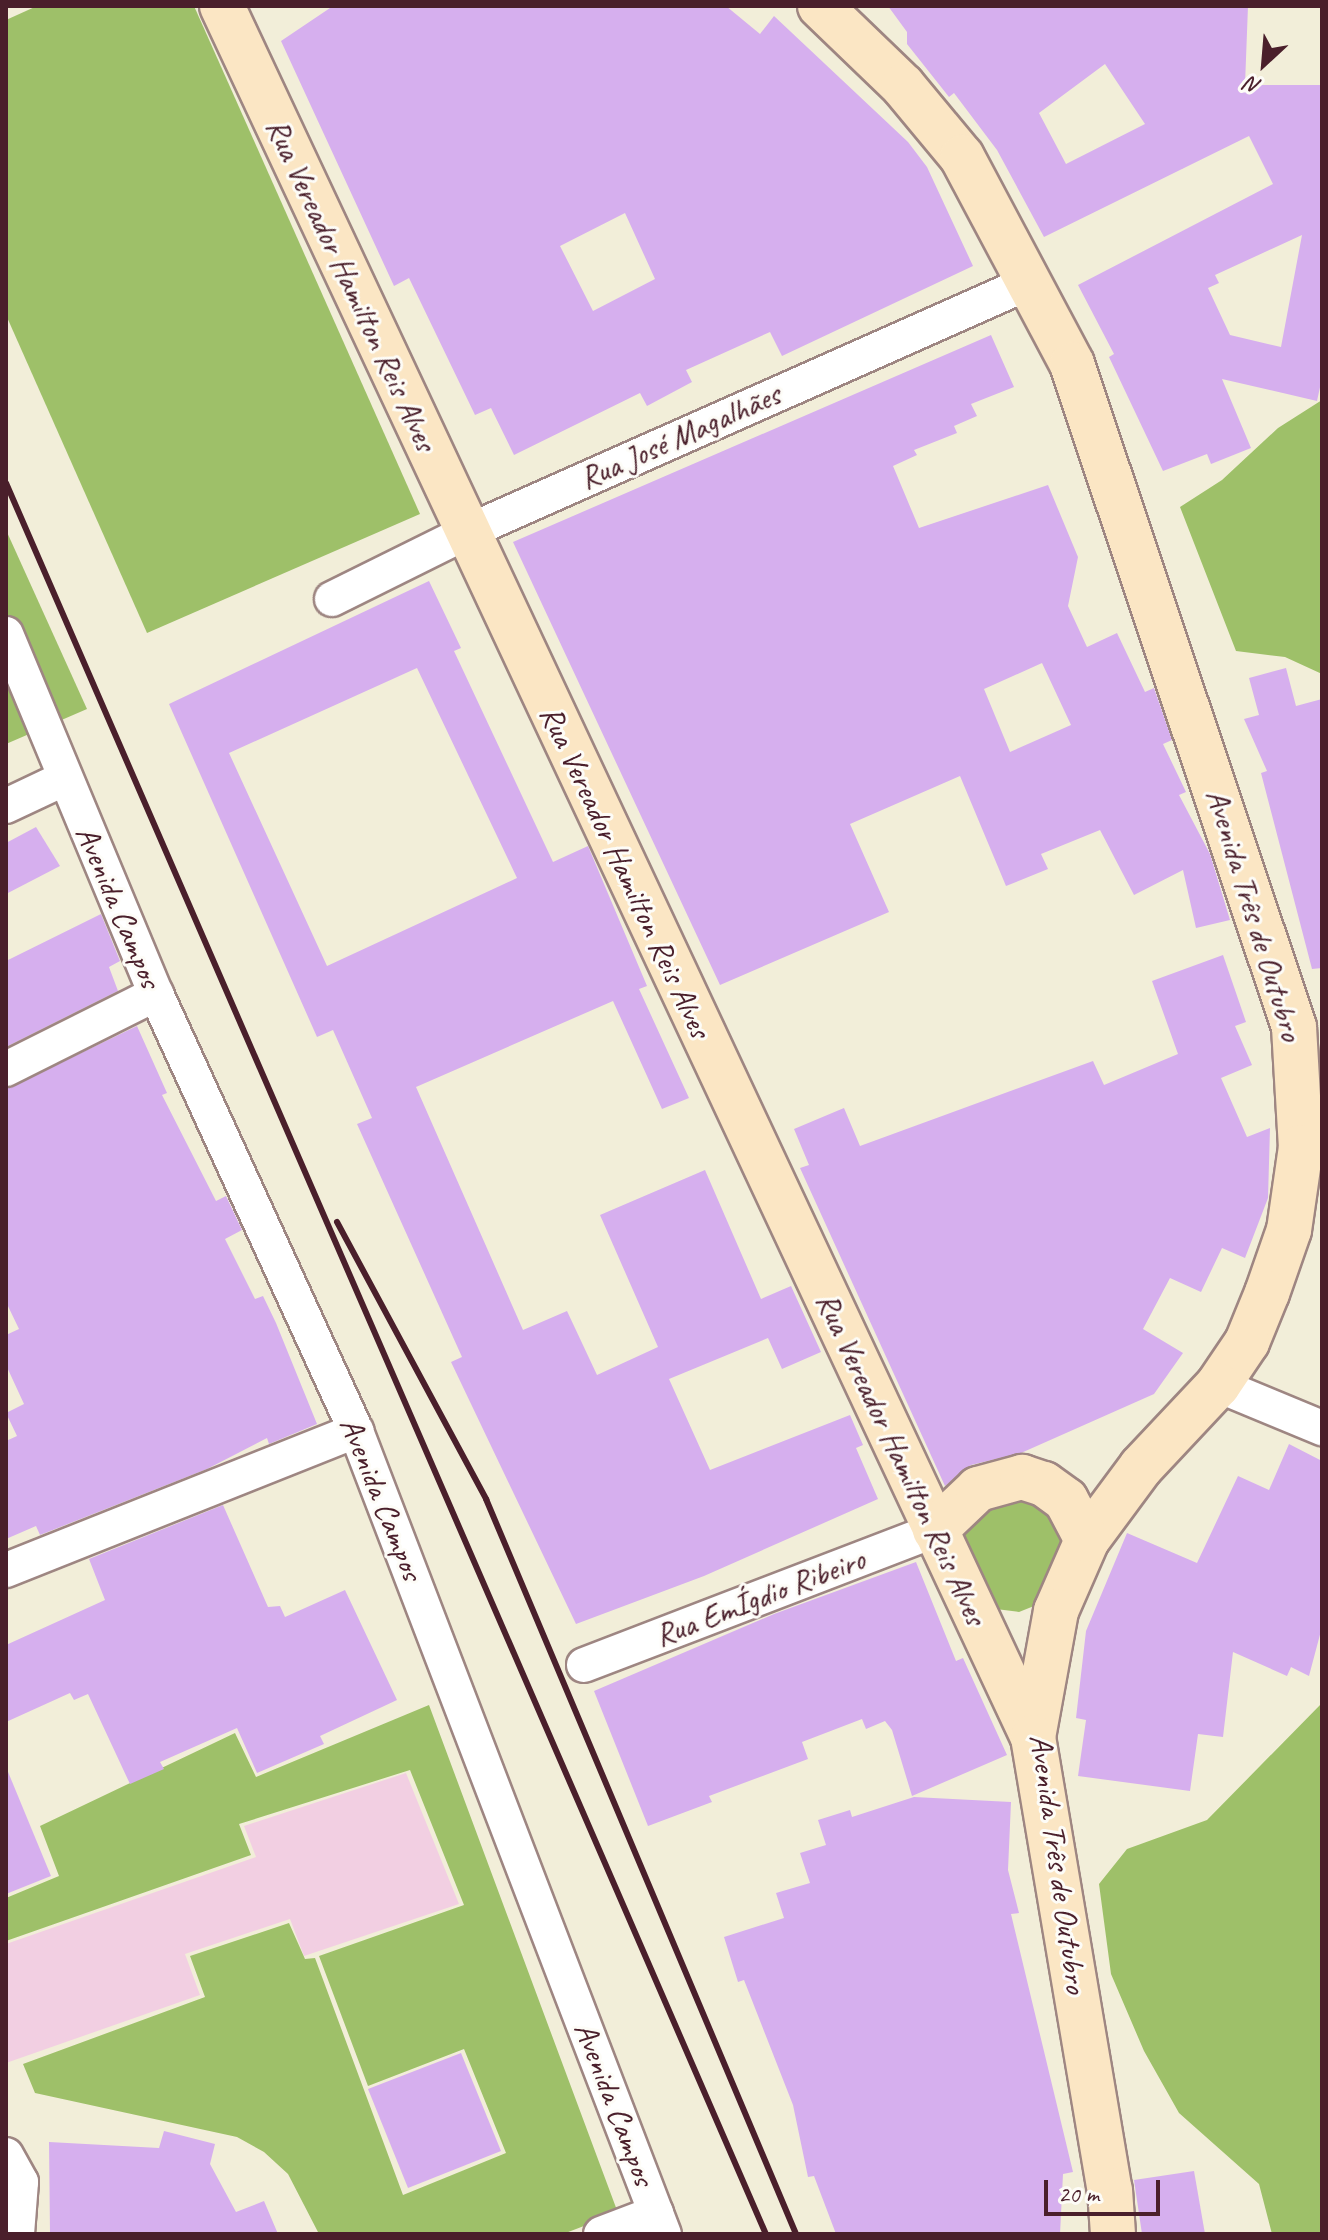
<!DOCTYPE html>
<html>
<head>
<meta charset="utf-8">
<style>
  body { margin:0 }
  #map { position:relative; width:1328px; height:2240px; overflow:hidden; background:#f2eed9; font-family:Caveat,sans-serif }
  div>[style] { position:absolute }
  .built>* { inset:0; background:#f2cfe2 }
  .green>* { inset:0; background:#9ec069 }
  .building>* { inset:0; background:#d6afee }
  .roads { filter:drop-shadow(2px 0 #9e8682) drop-shadow(-2px 0 #9e8682) drop-shadow(0 2px #9e8682) drop-shadow(0 -2px #9e8682) }
  .street>* { height:34px; margin:-17px; padding:0 17px; transform-origin:17px; border-radius:17px; background:#fff }
  .secondary>* { height:44px; margin:-22px; padding:0 22px; transform-origin:22px; border-radius:22px; background:#fbe6c4 }
  .rail>* { height:6px; margin:-3px; padding:0 3px; transform-origin:3px; border-radius:3px; background:#4a1f2b }
  span { translate:-50% -50%; white-space:nowrap; text-align:center; line-height:1.15; -webkit-text-stroke:6px #fdfcf7; paint-order:stroke }
  .street-label { font-size:32px; color:#4a1f2b }
  .frame { position:absolute; inset:0; border:8px solid #4a1f2b; pointer-events:none }
  .north { position:absolute; left:1224px; top:24px; width:80px; height:80px; -webkit-text-stroke:6px #fdfcf7; paint-order:stroke; rotate:206deg; font-size:22px; font-weight:700; line-height:32px; text-align:center; color:#4a1f2b }
  .north::after { content:''; display:block; margin:auto; width:28px; height:36px; background:#4a1f2b; clip-path:polygon(50% 0,100% 100%,50% 72%,0 100%) }
  .scale { position:absolute; left:1044px; top:2180px; width:116px; height:36px; box-sizing:border-box; border:4px solid #4a1f2b; border-top:0; padding-left:10px; font-size:24px; line-height:28px; white-space:nowrap; color:#4a1f2b; -webkit-text-stroke:6px #fdfcf7; paint-order:stroke }
</style>
</head>
<body>
<div id="map">
  <div class="built">
    <div style="clip-path:polygon(406px 1773px,459px 1904px,304px 1956px,290px 1919px,185px 1954px,200px 1995px,6px 2063px,6px 1944px,256px 1857px,244px 1826px)"></div>
  </div>
  <div class="green">
    <div style="clip-path:polygon(37px 6px,194px 6px,420px 514px,147px 633px,6px 315px,6px 20px)"></div>
    <div style="clip-path:polygon(1322px 400px,1322px 674px,1285px 657px,1236px 651px,1180px 507px,1222px 480px,1278px 428px)"></div>
    <div style="clip-path:polygon(6px 530px,87px 709px,6px 744px)"></div>
    <div style="clip-path:polygon(1021px 1488px,1069px 1522px,1045px 1594px,1034px 1606px,1019px 1612px,988px 1608px,957px 1535px,959px 1523px)"></div>
    <div style="clip-path:polygon(1322px 1703px,1322px 2234px,1272px 2234px,1259px 2184px,1179px 2113px,1144px 2051px,1111px 1974px,1099px 1884px,1127px 1849px,1207px 1820px)"></div>
    <div style="clip-path:polygon(429px 1705px,618px 2213px,563px 2234px,319px 2234px,288px 2174px,264px 2152px,237px 2137px,35px 2093px,23px 2064px,205px 1997px,190px 1956px,289px 1923px,305px 1959px,315px 1958px,403px 2195px,506px 2153px,464px 2049px,368px 2086px,319px 1956px,464px 1905px,410px 1770px,239px 1824px,251px 1855px,6px 1941px,6px 1898px,59px 1876px,40px 1826px,235px 1733px,256px 1777px)"></div>
  </div>
  <div class="building">
    <div style="clip-path:polygon(evenodd,333px 6px,726px 6px,760px 34px,774px 16px,908px 142px,927px 167px,973px 266px,782px 356px,770px 332px,686px 370px,692px 382px,647px 406px,640px 393px,514px 455px,491px 408px,475px 415px,409px 278px,394px 286px,281px 41px,333px 6px,625px 213px,655px 279px,593px 311px,560px 246px,625px 213px)"></div>
    <div style="clip-path:polygon(evenodd,888px 6px,1248px 6px,1245px 85px,1322px 85px,1322px 378px,1317px 401px,1222px 379px,1251px 448px,1211px 464px,1207px 454px,1163px 471px,1109px 357px,1114px 354px,1078px 285px,1273px 184px,1249px 136px,1044px 237px,997px 150px,954px 93px,949px 97px,907px 44px,907px 32px,888px 6px,1105px 64px,1145px 124px,1066px 164px,1039px 113px,1105px 64px,888px 6px,1302px 235px,1281px 347px,1230px 335px,1208px 288px,1219px 283px,1215px 275px,1302px 235px)"></div>
    <div style="clip-path:polygon(evenodd,991px 335px,1014px 387px,971px 404px,977px 416px,954px 426px,957px 433px,914px 450px,917px 455px,893px 466px,919px 528px,1048px 485px,1078px 557px,1068px 606px,1087px 647px,1117px 633px,1145px 692px,1154px 688px,1172px 740px,1163px 744px,1186px 792px,1179px 795px,1210px 854px,1230px 920px,1196px 928px,1183px 870px,1134px 895px,1100px 830px,1041px 854px,1048px 869px,1006px 886px,960px 776px,850px 824px,889px 912px,720px 985px,513px 542px,991px 335px,1042px 663px,1071px 725px,1010px 752px,984px 689px,1042px 663px)"></div>
    <div style="clip-path:polygon(evenodd,429px 581px,461px 648px,454px 651px,553px 862px,588px 846px,647px 986px,639px 989px,689px 1098px,662px 1109px,613px 1001px,416px 1087px,523px 1330px,567px 1311px,597px 1375px,658px 1347px,600px 1215px,705px 1170px,761px 1299px,791px 1286px,821px 1352px,782px 1369px,768px 1338px,669px 1379px,710px 1470px,850px 1415px,863px 1445px,856px 1448px,878px 1499px,704px 1576px,576px 1624px,451px 1362px,462px 1357px,357px 1124px,372px 1118px,333px 1030px,317px 1037px,169px 704px,429px 581px,417px 668px,517px 878px,327px 966px,229px 753px,417px 668px)"></div>
    <div style="clip-path:polygon(1286px 668px,1296px 706px,1322px 699px,1322px 968px,1312px 969px,1261px 773px,1267px 771px,1244px 719px,1259px 715px,1249px 678px)"></div>
    <div style="clip-path:polygon(36px 827px,60px 866px,6px 894px,6px 843px)"></div>
    <div style="clip-path:polygon(101px 914px,120px 961px,109px 967px,118px 991px,6px 1047px,6px 961px)"></div>
    <div style="clip-path:polygon(1223px 955px,1246px 1022px,1235px 1026px,1252px 1065px,1221px 1078px,1247px 1137px,1270px 1128px,1268px 1198px,1245px 1258px,1222px 1248px,1201px 1292px,1170px 1278px,1143px 1329px,1183px 1353px,1154px 1394px,1021px 1453px,971px 1465px,945px 1486px,800px 1168px,809px 1165px,794px 1129px,844px 1108px,860px 1146px,1093px 1061px,1104px 1085px,1178px 1054px,1152px 981px)"></div>
    <div style="clip-path:polygon(137px 1026px,167px 1093px,162px 1095px,216px 1201px,226px 1196px,242px 1230px,225px 1239px,255px 1299px,263px 1296px,276px 1323px,317px 1424px,269px 1444px,267px 1438px,207px 1469px,40px 1535px,36px 1526px,6px 1539px,6px 1441px,17px 1436px,6px 1413px,24px 1404px,6px 1365px,6px 1335px,19px 1329px,6px 1302px,6px 1089px)"></div>
    <div style="clip-path:polygon(1289px 1444px,1322px 1461px,1322px 1627px,1309px 1676px,1291px 1667px,1287px 1676px,1233px 1652px,1223px 1737px,1198px 1734px,1190px 1791px,1078px 1776px,1086px 1720px,1076px 1718px,1086px 1631px,1127px 1533px,1197px 1563px,1238px 1476px,1269px 1490px)"></div>
    <div style="clip-path:polygon(223px 1505px,268px 1607px,280px 1606px,285px 1617px,345px 1590px,397px 1700px,320px 1736px,324px 1744px,257px 1773px,237px 1728px,160px 1762px,164px 1769px,130px 1784px,88px 1694px,74px 1700px,70px 1693px,6px 1722px,6px 1645px,105px 1600px,89px 1559px)"></div>
    <div style="clip-path:polygon(916px 1562px,956px 1661px,963px 1658px,1007px 1755px,912px 1796px,892px 1730px,885px 1721px,866px 1729px,862px 1719px,802px 1742px,808px 1759px,709px 1796px,712px 1802px,648px 1826px,594px 1691px,774px 1614px)"></div>
    <div style="clip-path:polygon(6px 1767px,51px 1876px,6px 1894px)"></div>
    <div style="clip-path:polygon(914px 1797px,1011px 1802px,1008px 1870px,1019px 1913px,1011px 1914px,1073px 2172px,1063px 2174px,1060px 2234px,836px 2234px,814px 2176px,808px 2177px,793px 2105px,744px 1980px,738px 1982px,724px 1937px,784px 1918px,776px 1893px,810px 1883px,800px 1853px,826px 1845px,818px 1820px,850px 1810px,852px 1817px)"></div>
    <div style="clip-path:polygon(461px 2053px,501px 2151px,408px 2188px,368px 2089px)"></div>
    <div style="clip-path:polygon(164px 2131px,215px 2144px,210px 2164px,236px 2212px,264px 2201px,278px 2234px,50px 2234px,49px 2142px,159px 2148px)"></div>
    <div style="clip-path:polygon(1194px 2171px,1205px 2234px,1142px 2234px,1134px 2180px)"></div>
  </div>
  <div class="roads">
    <div class="street">
      <div style="left:332px;top:599px;width:148px;rotate:-26.4deg"></div>
      <div style="left:465px;top:533px;width:620px;rotate:-23.96deg"></div>
      <div style="left:6px;top:634px;width:390px;rotate:67.4deg"></div>
      <div style="left:156px;top:994px;width:481px;rotate:65.4deg"></div>
      <div style="left:356px;top:1431px;width:860px;rotate:69.02deg"></div>
      <div style="left:6px;top:806px;width:63px;rotate:-25.3deg"></div>
      <div style="left:6px;top:1069px;width:168px;rotate:-26.6deg"></div>
      <div style="left:1218px;top:1385px;width:113px;rotate:22.5deg"></div>
      <div style="left:6px;top:1570px;width:377px;rotate:-21.7deg"></div>
      <div style="left:584px;top:1665px;width:376px;rotate:-21deg"></div>
      <div style="left:6px;top:2155px;width:31px;rotate:61deg"></div>
      <div style="left:21px;top:2182px;width:52px;rotate:94.4deg"></div>
      <div style="left:601px;top:2234px;width:59px;rotate:-20.9deg"></div>
    </div>
    <div class="secondary">
      <div style="left:222px;top:6px;width:1912px;rotate:64.9deg"></div>
      <div style="left:820px;top:6px;width:115px;rotate:43.9deg"></div>
      <div style="left:903px;top:86px;width:92px;rotate:50.3deg"></div>
      <div style="left:962px;top:157px;width:234px;rotate:62deg"></div>
      <div style="left:1072px;top:364px;width:699px;rotate:71.49deg"></div>
      <div style="left:1294px;top:1027px;width:120px;rotate:86.7deg"></div>
      <div style="left:1301px;top:1147px;width:84px;rotate:98.2deg"></div>
      <div style="left:1289px;top:1230px;width:67px;rotate:109.2deg"></div>
      <div style="left:1267px;top:1293px;width:53px;rotate:112.2deg"></div>
      <div style="left:1247px;top:1342px;width:52px;rotate:124deg"></div>
      <div style="left:1218px;top:1385px;width:112px;rotate:133.2deg"></div>
      <div style="left:1141px;top:1467px;width:91px;rotate:126.5deg"></div>
      <div style="left:1087px;top:1540px;width:77px;rotate:113.6deg"></div>
      <div style="left:1056px;top:1611px;width:128px;rotate:100.3deg"></div>
      <div style="left:1033px;top:1737px;width:459px;rotate:80.4deg"></div>
      <div style="left:1110px;top:2190px;width:44px;rotate:86.1deg"></div>
      <div style="left:935px;top:1530px;width:59px;rotate:-43.6deg"></div>
      <div style="left:978px;top:1489px;width:46px;rotate:-15.3deg"></div>
      <div style="left:1022px;top:1477px;width:23px;rotate:18deg"></div>
      <div style="left:1044px;top:1484px;width:27px;rotate:36deg"></div>
      <div style="left:1066px;top:1500px;width:45px;rotate:62.3deg"></div>
    </div>
  </div>
  <div class="rail">
    <div style="left:6px;top:483px;width:1909px;rotate:66.54deg"></div>
    <div style="left:337px;top:1222px;width:315px;rotate:61.7deg"></div>
    <div style="left:486px;top:1499px;width:798px;rotate:67.13deg"></div>
  </div>
  <div class="street-label">
    <span style="left:351px;top:285px;rotate:65deg">Rua Vereador Hamilton Reis Alves</span>
    <span style="left:680px;top:437px;rotate:-24deg">Rua José Magalhães</span>
    <span style="left:625px;top:872px;rotate:65deg">Rua Vereador Hamilton Reis Alves</span>
    <span style="left:118px;top:907px;rotate:67deg">Avenida Campos</span>
    <span style="left:1254px;top:915px;rotate:73deg">Avenida Três de Outubro</span>
    <span style="left:901px;top:1459px;rotate:65deg">Rua Vereador Hamilton Reis Alves</span>
    <span style="left:381px;top:1499px;rotate:68deg">Avenida Campos</span>
    <span style="left:760px;top:1598px;rotate:-21deg">Rua EmÍgdio Ribeiro</span>
    <span style="left:1058px;top:1864px;rotate:82deg">Avenida Três de Outubro</span>
    <span style="left:614px;top:2104px;rotate:69deg">Avenida Campos</span>
  </div>
  <div class="frame"></div>
  <div class="north">N</div>
  <div class="scale">20 m</div>
</div>
</body>
</html>
